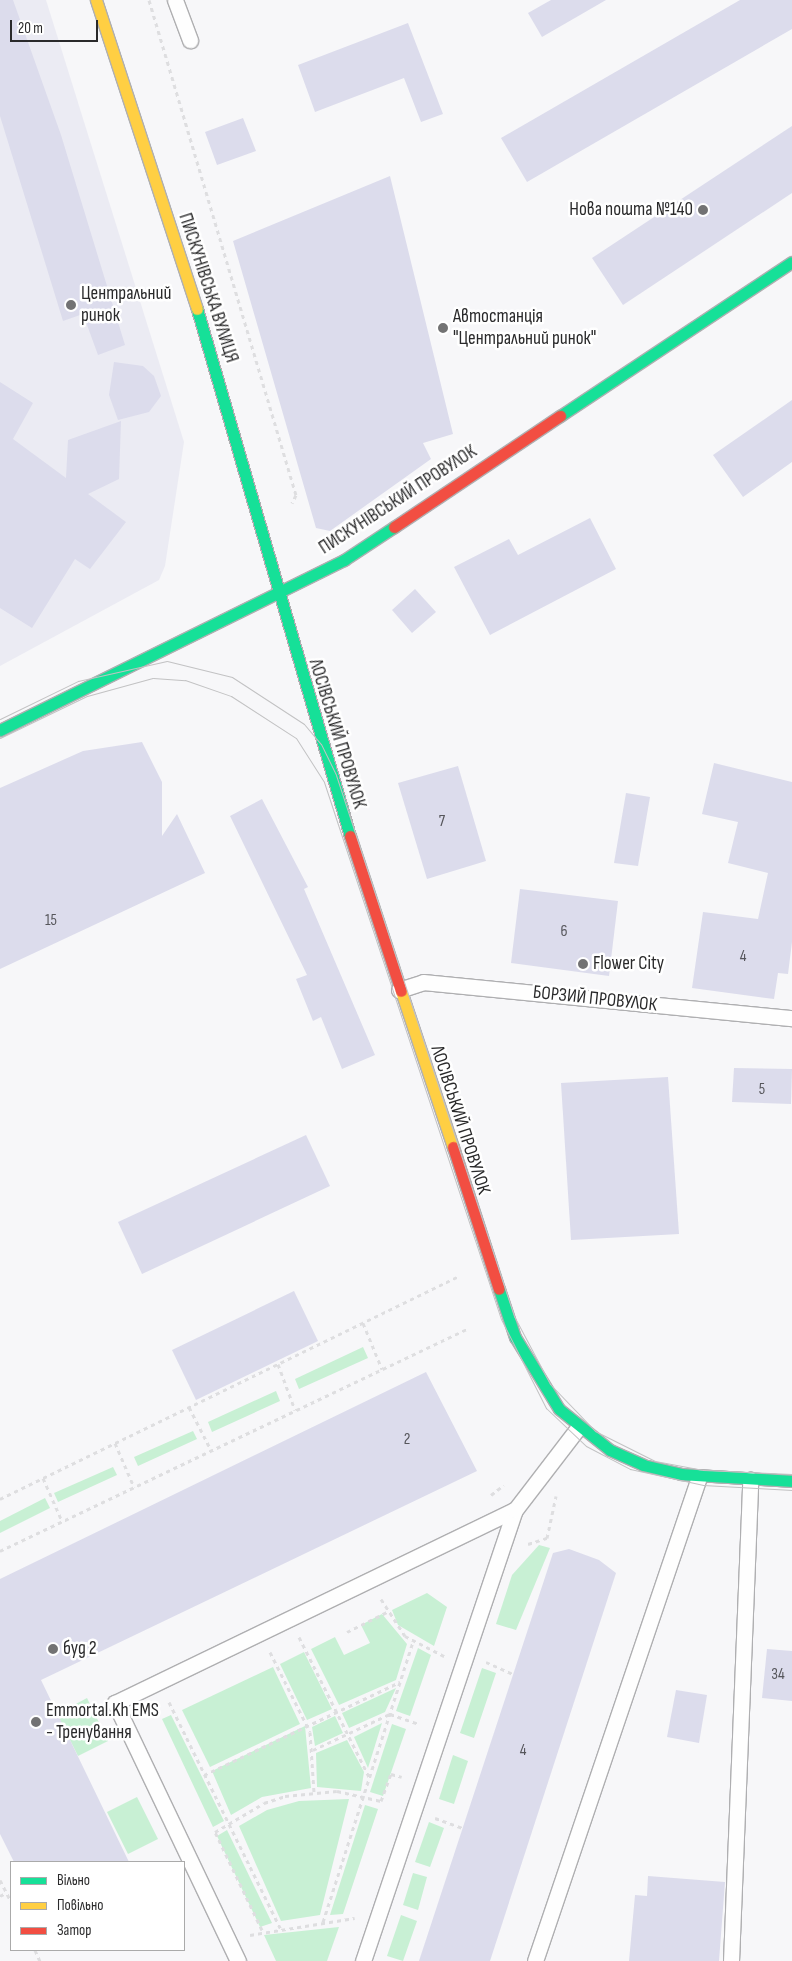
<!DOCTYPE html>
<html>
<head>
<meta charset="utf-8">
<style>
  body { margin:0 }
  #map { position:relative; width:792px; height:1961px; overflow:hidden; background:#f7f7f9; font-family:"Sofia Sans Condensed",sans-serif }
  div>[style] { position:absolute }
  .built>* { inset:0; background:#ebebf3 }
  .green>* { inset:0; background:#c8f0d4 }
  .building>* { inset:0; background:#dcdcec }
  .path>* { height:3px; margin-top:-1.5px; transform-origin:0; background:repeating-linear-gradient(90deg,#dedee0 0 4px,transparent 0 8px) }
  .roads { filter:drop-shadow(1px 0 #afafb1) drop-shadow(-1px 0 #afafb1) drop-shadow(0 1px #afafb1) drop-shadow(0 -1px #afafb1) }
  .lane>* { height:15px; margin:-7.5px; padding:0 7.5px; transform-origin:7.5px; border-radius:7.5px; background:#fefefe }
  .fast>* { height:11px; margin:-5.5px; padding:0 5.5px; transform-origin:5.5px; border-radius:5.5px; background:#16e098 }
  .slow>* { height:11px; margin:-5.5px; padding:0 5.5px; transform-origin:5.5px; border-radius:5.5px; background:#ffcf43 }
  .jam>* { height:11px; margin:-5.5px; padding:0 5.5px; transform-origin:5.5px; border-radius:5.5px; background:#f24e42 }
  .tram>* { height:1px; margin:-0.5px; padding:0 0.5px; transform-origin:0.5px; border-radius:0.5px; background:#c2c2c3 }
  .dots>* { width:14px; height:14px; translate:-50% -50%; box-sizing:border-box; border:2px solid #fff; border-radius:50% }
  span { translate:-50% -50%; white-space:nowrap; text-align:center; line-height:1.15; -webkit-text-stroke:5px #fff; paint-order:stroke }
  .number-label { font-size:16px; color:#56565b }
  .number-label span { -webkit-text-stroke-width:0 }
  .poi-label { font-size:19px; color:#2a2a2b }
  .right { translate:-100% -50%; text-align:right }
  .left { translate:0 -50%; text-align:left }
  .street-label { font-size:19px; color:#2a2a2b }
  .legend { position:absolute; left:10px; top:1861px; width:175px; height:90px; box-sizing:border-box; background:#fff; border:1px solid #aaa; margin:0; padding:6px 9px; list-style:none; font-size:15px; color:#2a2a2b }
  .legend li { display:flex; align-items:center; gap:10px; height:25px }
  .legend b { width:25px; border:1px solid #aaa }
  .scale { position:absolute; left:10px; top:20px; width:88px; height:22px; box-sizing:border-box; border:2px solid #2a2a2b; border-top:0; padding-left:6px; font-size:15px; line-height:18px; white-space:nowrap; color:#2a2a2b; -webkit-text-stroke:4px #fff; paint-order:stroke }
</style>
</head>
<body>
<div id="map">
  <div class="built">
    <div style="clip-path:polygon(0 0,46px 0,184px 442px,165px 566px,159px 580px,0 666px)"></div>
  </div>
  <div class="green">
    <div style="clip-path:polygon(363px 1347px,368px 1358px,299px 1389px,295px 1379px)"></div>
    <div style="clip-path:polygon(276px 1391px,280px 1401px,212px 1432px,208px 1422px)"></div>
    <div style="clip-path:polygon(193px 1431px,197px 1439px,138px 1466px,134px 1457px)"></div>
    <div style="clip-path:polygon(113px 1467px,117px 1475px,58px 1502px,54px 1493px)"></div>
    <div style="clip-path:polygon(45px 1498px,50px 1508px,0 1533px,0 1521px)"></div>
    <div style="clip-path:polygon(539px 1545px,550px 1548px,516px 1630px,496px 1624px,512px 1575px)"></div>
    <div style="clip-path:polygon(427px 1593px,447px 1607px,434px 1646px,398px 1625px,392px 1610px)"></div>
    <div style="clip-path:polygon(382px 1614px,407px 1644px,396px 1680px,339px 1705px,311px 1649px,335px 1637px,344px 1655px,370px 1643px,361px 1625px)"></div>
    <div style="clip-path:polygon(418px 1648px,431px 1655px,410px 1716px,396px 1711px)"></div>
    <div style="clip-path:polygon(304px 1652px,332px 1709px,307px 1720px,280px 1664px)"></div>
    <div style="clip-path:polygon(273px 1667px,300px 1724px,210px 1767px,182px 1710px)"></div>
    <div style="clip-path:polygon(482px 1668px,496px 1673px,474px 1738px,460px 1733px)"></div>
    <div style="clip-path:polygon(396px 1688px,385px 1712px,349px 1728px,342px 1713px)"></div>
    <div style="clip-path:polygon(87px 1698px,108px 1741px,78px 1756px,57px 1714px)"></div>
    <div style="clip-path:polygon(171px 1715px,224px 1821px,213px 1827px,162px 1719px)"></div>
    <div style="clip-path:polygon(335px 1716px,343px 1733px,315px 1746px,312px 1727px)"></div>
    <div style="clip-path:polygon(382px 1723px,368px 1768px,354px 1737px)"></div>
    <div style="clip-path:polygon(392px 1724px,406px 1729px,383px 1796px,370px 1792px)"></div>
    <div style="clip-path:polygon(305px 1726px,311px 1788px,262px 1797px,231px 1815px,212px 1771px)"></div>
    <div style="clip-path:polygon(347px 1740px,364px 1772px,361px 1791px,317px 1787px,316px 1753px)"></div>
    <div style="clip-path:polygon(453px 1755px,468px 1761px,454px 1804px,439px 1799px)"></div>
    <div style="clip-path:polygon(137px 1797px,158px 1839px,128px 1854px,107px 1812px)"></div>
    <div style="clip-path:polygon(349px 1799px,320px 1915px,281px 1921px,239px 1826px,267px 1810px,299px 1801px)"></div>
    <div style="clip-path:polygon(365px 1805px,378px 1809px,343px 1914px,330px 1915px)"></div>
    <div style="clip-path:polygon(429px 1822px,444px 1828px,430px 1867px,415px 1862px)"></div>
    <div style="clip-path:polygon(227px 1830px,272px 1923px,260px 1927px,217px 1836px)"></div>
    <div style="clip-path:polygon(413px 1873px,427px 1877px,418px 1910px,403px 1905px)"></div>
    <div style="clip-path:polygon(401px 1915px,417px 1921px,403px 1961px,387px 1956px)"></div>
    <div style="clip-path:polygon(339px 1927px,327px 1961px,276px 1961px,264px 1935px)"></div>
  </div>
  <div class="building">
    <div style="clip-path:polygon(0 0,13px 0,61px 135px,125px 345px,98px 355px,83px 314px,63px 321px,0 116px)"></div>
    <div style="clip-path:polygon(551px 0,606px 0,542px 37px,528px 13px)"></div>
    <div style="clip-path:polygon(740px 0,792px 0,792px 29px,527px 182px,501px 138px)"></div>
    <div style="clip-path:polygon(408px 23px,443px 114px,421px 122px,404px 78px,315px 112px,298px 65px)"></div>
    <div style="clip-path:polygon(243px 118px,256px 151px,217px 165px,205px 132px)"></div>
    <div style="clip-path:polygon(792px 126px,792px 193px,623px 305px,592px 258px)"></div>
    <div style="clip-path:polygon(390px 176px,453px 434px,423px 443px,431px 459px,330px 531px,316px 528px,233px 241px)"></div>
    <div style="clip-path:polygon(114px 362px,143px 366px,154px 376px,161px 396px,149px 412px,118px 420px,109px 395px)"></div>
    <div style="clip-path:polygon(0 382px,33px 403px,13px 439px,66px 478px,68px 440px,121px 421px,119px 479px,88px 494px,126px 522px,90px 569px,75px 559px,32px 628px,0 608px)"></div>
    <div style="clip-path:polygon(792px 400px,792px 462px,743px 497px,713px 455px)"></div>
    <div style="clip-path:polygon(590px 518px,616px 569px,490px 635px,454px 567px,509px 539px,518px 555px)"></div>
    <div style="clip-path:polygon(415px 589px,436px 612px,412px 633px,392px 610px)"></div>
    <div style="clip-path:polygon(142px 742px,162px 782px,162px 836px,177px 814px,205px 873px,0 969px,0 788px,83px 751px)"></div>
    <div style="clip-path:polygon(714px 763px,792px 782px,792px 942px,788px 974px,778px 973px,774px 999px,692px 988px,703px 912px,758px 919px,768px 873px,728px 863px,738px 822px,702px 814px)"></div>
    <div style="clip-path:polygon(458px 766px,486px 861px,427px 879px,398px 783px)"></div>
    <div style="clip-path:polygon(626px 793px,650px 797px,638px 866px,614px 863px)"></div>
    <div style="clip-path:polygon(262px 799px,308px 887px,304px 889px,375px 1055px,342px 1069px,321px 1017px,313px 1021px,296px 979px,307px 975px,230px 816px)"></div>
    <div style="clip-path:polygon(520px 889px,618px 901px,609px 976px,511px 963px)"></div>
    <div style="clip-path:polygon(734px 1068px,792px 1069px,791px 1104px,732px 1102px)"></div>
    <div style="clip-path:polygon(668px 1077px,679px 1234px,571px 1240px,561px 1083px)"></div>
    <div style="clip-path:polygon(306px 1135px,330px 1186px,142px 1274px,118px 1222px)"></div>
    <div style="clip-path:polygon(294px 1291px,318px 1341px,196px 1400px,172px 1350px)"></div>
    <div style="clip-path:polygon(426px 1372px,477px 1471px,41px 1680px,129px 1862px,14px 1862px,0 1834px,0 1579px)"></div>
    <div style="clip-path:polygon(569px 1549px,599px 1560px,616px 1573px,490px 1961px,419px 1961px,553px 1553px)"></div>
    <div style="clip-path:polygon(767px 1649px,792px 1651px,792px 1701px,762px 1698px)"></div>
    <div style="clip-path:polygon(676px 1690px,707px 1695px,699px 1743px,667px 1737px)"></div>
    <div style="clip-path:polygon(648px 1876px,725px 1882px,719px 1961px,629px 1961px,635px 1895px,647px 1896px)"></div>
  </div>
  <div class="path">
    <div style="left:149px;top:0;width:516px;rotate:73.46deg"></div>
    <div style="left:296px;top:495px;width:9px;rotate:117deg"></div>
    <div style="left:363px;top:1323px;width:50px;rotate:67.6deg"></div>
    <div style="left:278px;top:1364px;width:49px;rotate:69.7deg"></div>
    <div style="left:189px;top:1407px;width:48px;rotate:62.9deg"></div>
    <div style="left:115px;top:1443px;width:48px;rotate:66.6deg"></div>
    <div style="left:43px;top:1478px;width:47px;rotate:66.2deg"></div>
    <div style="left:491px;top:1495px;width:16px;rotate:-38deg"></div>
    <div style="left:0;top:1499px;width:508px;rotate:-25.91deg"></div>
    <div style="left:528px;top:1544px;width:20px;rotate:-18deg"></div>
    <div style="left:547px;top:1538px;width:43px;rotate:-77.9deg"></div>
    <div style="left:0;top:1551px;width:517px;rotate:-25.43deg"></div>
    <div style="left:381px;top:1599px;width:44px;rotate:57deg"></div>
    <div style="left:405px;top:1636px;width:44px;rotate:27.1deg"></div>
    <div style="left:347px;top:1632px;width:45px;rotate:-26.6deg"></div>
    <div style="left:299px;top:1637px;width:157px;rotate:63.4deg"></div>
    <div style="left:270px;top:1652px;width:89px;rotate:63.4deg"></div>
    <div style="left:310px;top:1732px;width:60px;rotate:86.2deg"></div>
    <div style="left:486px;top:1662px;width:30px;rotate:24deg"></div>
    <div style="left:169px;top:1702px;width:252px;rotate:63.8deg"></div>
    <div style="left:313px;top:1750px;width:85px;rotate:-25.1deg"></div>
    <div style="left:390px;top:1714px;width:31px;rotate:19deg"></div>
    <div style="left:204px;top:1775px;width:217px;rotate:-25.4deg"></div>
    <div style="left:435px;top:1818px;width:29px;rotate:20deg"></div>
    <div style="left:0;top:1880px;width:25px;rotate:63deg"></div>
    <div style="left:0;top:1896px;width:7px;rotate:-27deg"></div>
    <div style="left:323px;top:1922px;width:295px;rotate:-72.2deg"></div>
    <div style="left:262px;top:1930px;width:109px;rotate:-115.6deg"></div>
    <div style="left:215px;top:1832px;width:57px;rotate:-30.6deg"></div>
    <div style="left:264px;top:1803px;width:22px;rotate:-18deg"></div>
    <div style="left:285px;top:1796px;width:52px;rotate:-5.5deg"></div>
    <div style="left:337px;top:1791px;width:45px;rotate:12.8deg"></div>
    <div style="left:381px;top:1801px;width:29px;rotate:-70deg"></div>
    <div style="left:391px;top:1774px;width:11px;rotate:15deg"></div>
    <div style="left:250px;top:1935px;width:106px;rotate:-9.2deg"></div>
    <div style="left:35px;top:1950px;width:12px;rotate:66deg"></div>
  </div>
  <div class="roads">
    <div class="lane">
      <div style="left:175px;top:0;width:43px;rotate:69.4deg"></div>
      <div style="left:399px;top:990px;width:25px;rotate:-18deg"></div>
      <div style="left:423px;top:982px;width:371px;rotate:5.6deg"></div>
      <div style="left:238px;top:1961px;width:286px;rotate:-115.5deg"></div>
      <div style="left:115px;top:1703px;width:444px;rotate:-25.8deg"></div>
      <div style="left:363px;top:1961px;width:476px;rotate:-71.4deg"></div>
      <div style="left:515px;top:1510px;width:103px;rotate:-52.5deg"></div>
      <div style="left:535px;top:1961px;width:511px;rotate:-71.28deg"></div>
      <div style="left:731px;top:1961px;width:482px;rotate:-87.7deg"></div>
    </div>
    <div class="fast">
      <div style="left:197px;top:309px;width:549px;rotate:73.81deg"></div>
      <div style="left:560px;top:416px;width:278px;rotate:-33.6deg"></div>
      <div style="left:0;top:730px;width:384px;rotate:-26.3deg"></div>
      <div style="left:344px;top:560px;width:60px;rotate:-33.4deg"></div>
      <div style="left:499px;top:1289px;width:51px;rotate:71.6deg"></div>
      <div style="left:515px;top:1337px;width:84px;rotate:58.6deg"></div>
      <div style="left:559px;top:1409px;width:65px;rotate:38.8deg"></div>
      <div style="left:610px;top:1450px;width:36px;rotate:24deg"></div>
      <div style="left:643px;top:1465px;width:39px;rotate:13deg"></div>
      <div style="left:681px;top:1474px;width:111px;rotate:3.6deg"></div>
    </div>
    <div class="slow">
      <div style="left:96px;top:0;width:325px;rotate:71.9deg"></div>
      <div style="left:401px;top:991px;width:164px;rotate:71.6deg"></div>
    </div>
    <div class="jam">
      <div style="left:394px;top:527px;width:200px;rotate:-33.8deg"></div>
      <div style="left:350px;top:836px;width:163px;rotate:71.8deg"></div>
      <div style="left:453px;top:1147px;width:149px;rotate:72.1deg"></div>
    </div>
  </div>
  <div class="tram">
    <div style="left:0;top:719px;width:87px;rotate:-26deg"></div>
    <div style="left:78px;top:681px;width:91px;rotate:-12.7deg"></div>
    <div style="left:167px;top:661px;width:67px;rotate:13.8deg"></div>
    <div style="left:232px;top:677px;width:86px;rotate:33.1deg"></div>
    <div style="left:304px;top:724px;width:26px;rotate:50deg"></div>
    <div style="left:321px;top:744px;width:34px;rotate:64deg"></div>
    <div style="left:336px;top:775px;width:570px;rotate:71.79deg"></div>
    <div style="left:514px;top:1316px;width:77px;rotate:62.1deg"></div>
    <div style="left:550px;top:1384px;width:65px;rotate:46.2deg"></div>
    <div style="left:595px;top:1431px;width:67px;rotate:26.6deg"></div>
    <div style="left:655px;top:1461px;width:49px;rotate:10.6deg"></div>
    <div style="left:703px;top:1470px;width:89px;rotate:2.6deg"></div>
    <div style="left:0;top:738px;width:97px;rotate:-25.8deg"></div>
    <div style="left:87px;top:696px;width:68px;rotate:-15.3deg"></div>
    <div style="left:153px;top:678px;width:32px;rotate:4deg"></div>
    <div style="left:185px;top:680px;width:49px;rotate:19.2deg"></div>
    <div style="left:231px;top:696px;width:77px;rotate:32.9deg"></div>
    <div style="left:296px;top:738px;width:52px;rotate:57.5deg"></div>
    <div style="left:324px;top:782px;width:565px;rotate:71.76deg"></div>
    <div style="left:501px;top:1319px;width:100px;rotate:63.2deg"></div>
    <div style="left:546px;top:1408px;width:55px;rotate:43.5deg"></div>
    <div style="left:586px;top:1446px;width:50px;rotate:27.6deg"></div>
    <div style="left:630px;top:1469px;width:75px;rotate:12.4deg"></div>
    <div style="left:703px;top:1485px;width:89px;rotate:3.2deg"></div>
  </div>
  <div class="dots">
    <div style="left:703px;top:210px;background:#727273"></div>
    <div style="left:71px;top:305px;background:#727273"></div>
    <div style="left:443px;top:328px;background:#727273"></div>
    <div style="left:583px;top:964px;background:#727273"></div>
    <div style="left:53px;top:1649px;background:#727273"></div>
    <div style="left:36px;top:1722px;background:#727273"></div>
  </div>
  <div class="number-label">
    <span style="left:442px;top:822px">7</span>
    <span style="left:51px;top:921px">15</span>
    <span style="left:564px;top:932px">6</span>
    <span style="left:743px;top:957px">4</span>
    <span style="left:762px;top:1090px">5</span>
    <span style="left:407px;top:1440px">2</span>
    <span style="left:778px;top:1675px">34</span>
    <span style="left:523px;top:1751px">4</span>
  </div>
  <div class="poi-label">
    <span class="right" style="left:693px;top:210px">Нова пошта №140</span>
    <span class="left" style="left:81px;top:305px">Центральний<br>ринок</span>
    <span class="left" style="left:453px;top:328px">Автостанція<br>"Центральний ринок"</span>
    <span class="left" style="left:593px;top:964px">Flower City</span>
    <span class="left" style="left:63px;top:1649px">буд 2</span>
    <span class="left" style="left:46px;top:1722px">Emmortal.Kh EMS<br>- Тренування</span>
  </div>
  <div class="street-label">
    <span style="left:208px;top:288px;rotate:72deg">ПИСКУНІВСЬКА ВУЛИЦЯ</span>
    <span style="left:398px;top:500px;rotate:-33deg">ПИСКУНІВСЬКИЙ ПРОВУЛОК</span>
    <span style="left:337px;top:734px;rotate:73deg">ЛОСІВСЬКИЙ ПРОВУЛОК</span>
    <span style="left:595px;top:999px;rotate:6deg">БОРЗИЙ ПРОВУЛОК</span>
    <span style="left:460px;top:1120px;rotate:72deg">ЛОСІВСЬКИЙ ПРОВУЛОК</span>
  </div>
  <ul class="legend">
  <li><b style="height:6px;background:#16e098"></b>Вільно</li>
  <li><b style="height:6px;background:#ffcf43"></b>Повільно</li>
  <li><b style="height:6px;background:#f24e42"></b>Затор</li>
  </ul>
  <div class="scale">20 m</div>
</div>
</body>
</html>
